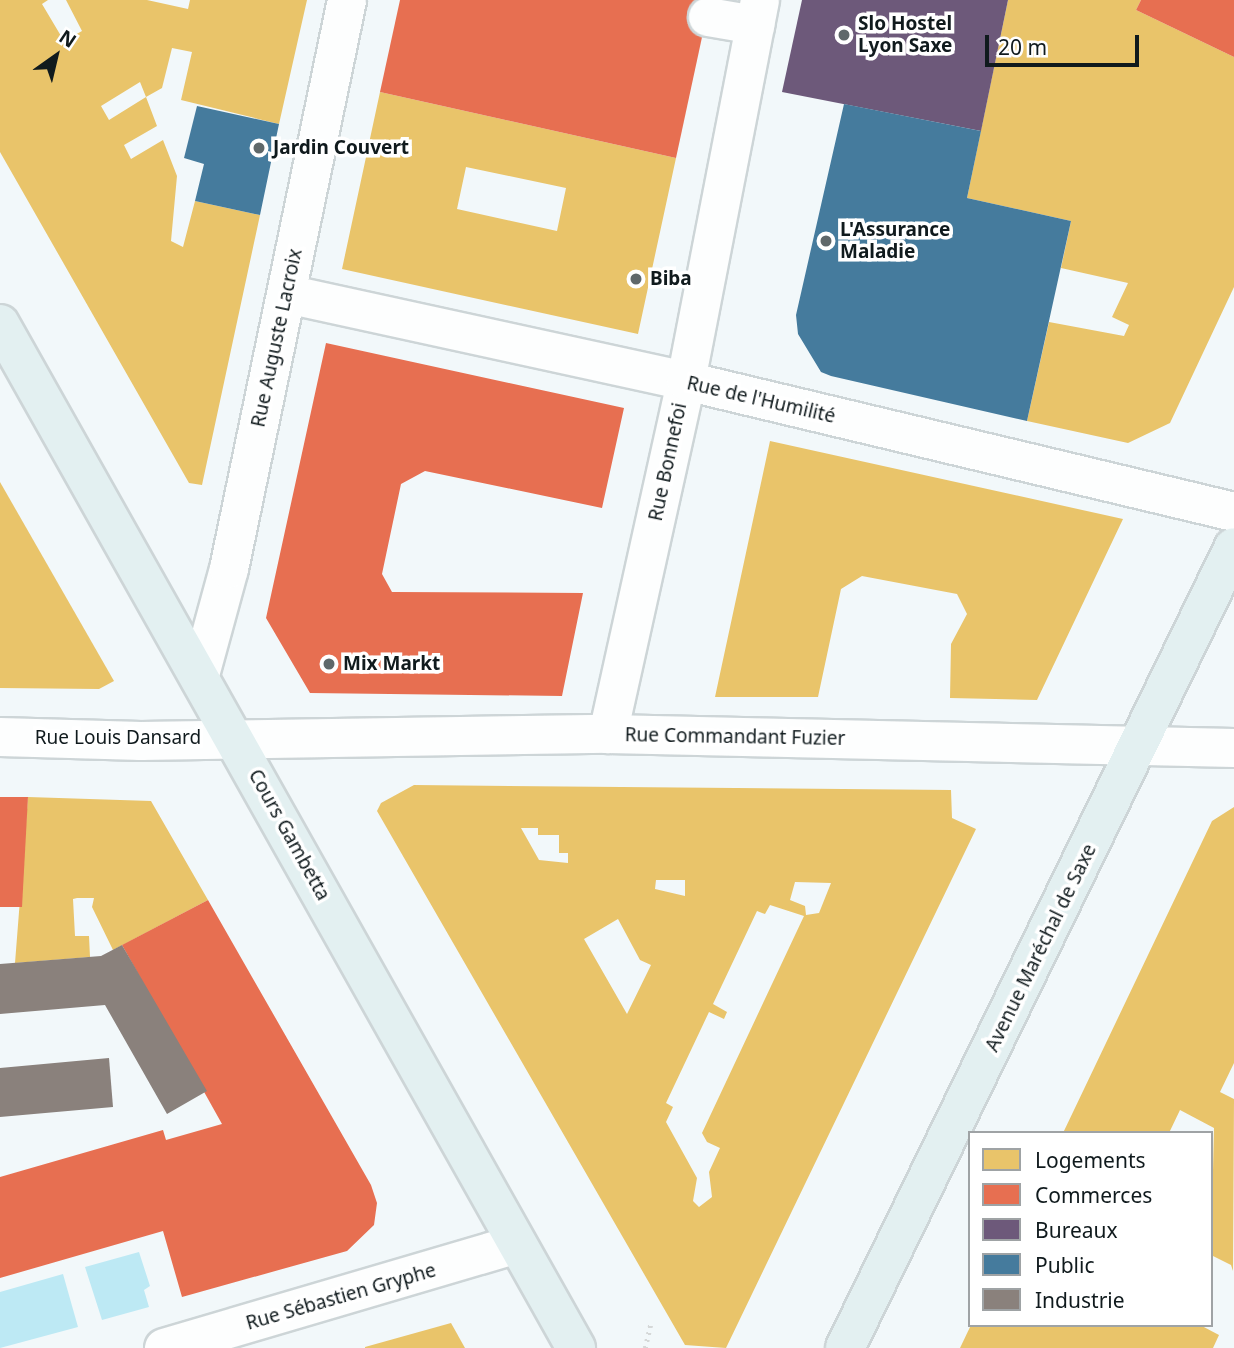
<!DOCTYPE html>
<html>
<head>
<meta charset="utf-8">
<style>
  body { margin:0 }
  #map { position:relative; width:1234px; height:1348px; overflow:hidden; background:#f2f8fa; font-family:"Noto Sans",sans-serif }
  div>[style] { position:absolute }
  .green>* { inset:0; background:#bde9f4 }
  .homes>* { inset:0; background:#e9c46a }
  .shops>* { inset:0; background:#e76f51 }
  .offices>* { inset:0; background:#6d597a }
  .public>* { inset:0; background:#457b9d }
  .industry>* { inset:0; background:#8a817c }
  .path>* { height:4.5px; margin-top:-2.25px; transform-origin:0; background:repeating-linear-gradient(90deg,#d5d8d8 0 2px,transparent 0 7px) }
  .roads { filter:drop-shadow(2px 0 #cdd5d7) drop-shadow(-2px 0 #cdd5d7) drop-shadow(0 2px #cdd5d7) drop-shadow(0 -2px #cdd5d7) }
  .minor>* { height:38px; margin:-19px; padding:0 19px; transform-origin:19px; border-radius:19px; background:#fdfefe }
  .major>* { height:38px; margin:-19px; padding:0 19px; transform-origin:19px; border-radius:19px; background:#e3f0f1 }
  .dots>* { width:19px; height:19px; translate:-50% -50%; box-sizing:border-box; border:4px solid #fff; border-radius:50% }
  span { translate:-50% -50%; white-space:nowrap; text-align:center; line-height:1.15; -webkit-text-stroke:7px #fff; paint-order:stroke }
  .poi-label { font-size:19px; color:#101a1d; font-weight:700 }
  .left { translate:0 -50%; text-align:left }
  .street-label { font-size:19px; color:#101a1d }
  .legend { position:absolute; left:968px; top:1131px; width:245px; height:196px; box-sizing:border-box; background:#fff; border:2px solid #9fa3a5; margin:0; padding:9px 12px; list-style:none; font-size:21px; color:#101a1d }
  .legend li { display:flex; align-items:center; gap:14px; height:35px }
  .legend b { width:35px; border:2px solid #9fa3a5 }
  .north { position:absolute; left:21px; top:21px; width:70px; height:70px; -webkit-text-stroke:5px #fff; paint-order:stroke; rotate:34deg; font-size:19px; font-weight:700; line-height:28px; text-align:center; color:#101a1d }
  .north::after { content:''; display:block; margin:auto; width:24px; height:32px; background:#101a1d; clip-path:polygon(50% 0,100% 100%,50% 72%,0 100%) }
  .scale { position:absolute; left:985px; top:35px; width:154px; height:32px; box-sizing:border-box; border:4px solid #101a1d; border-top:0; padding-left:9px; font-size:21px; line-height:24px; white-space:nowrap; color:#101a1d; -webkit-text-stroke:5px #fff; paint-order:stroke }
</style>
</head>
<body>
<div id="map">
  <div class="green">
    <div style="clip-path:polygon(139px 1252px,150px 1286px,144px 1290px,149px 1307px,102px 1320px,85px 1267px)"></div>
    <div style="clip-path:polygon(63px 1274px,78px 1327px,0 1348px,0 1292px)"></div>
  </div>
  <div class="homes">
    <div style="clip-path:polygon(0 0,48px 0,42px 4px,64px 41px,82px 31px,66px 0,147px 0,188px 9px,190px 0,307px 0,279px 124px,181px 100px,192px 52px,172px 48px,162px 88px,146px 97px,140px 82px,101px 106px,109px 120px,146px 97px,157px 126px,124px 145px,131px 159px,163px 140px,177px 176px,171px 241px,183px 247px,195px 201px,260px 215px,202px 485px,189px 483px,0 152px)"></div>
    <div style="clip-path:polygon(1008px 0,1141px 0,1136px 10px,1234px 57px,1234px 287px,1170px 423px,1128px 443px,1027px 421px,1049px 322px,1124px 336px,1129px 325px,1112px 317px,1128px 283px,1061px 268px,1071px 221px,967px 198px)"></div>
    <div style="clip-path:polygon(evenodd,380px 92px,676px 158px,638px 334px,342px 269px,380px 92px,466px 167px,566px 188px,557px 231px,457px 209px,466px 167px)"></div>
    <div style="clip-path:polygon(770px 441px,1123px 519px,1037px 700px,950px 698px,951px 644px,967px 614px,957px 594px,862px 576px,841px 589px,818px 697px,715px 697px)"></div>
    <div style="clip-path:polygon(0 482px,114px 681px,99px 689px,0 688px)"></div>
    <div style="clip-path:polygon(evenodd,414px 785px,951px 790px,952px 818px,976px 829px,726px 1348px,685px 1345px,377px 811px,381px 803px,414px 785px,521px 828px,538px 828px,538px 835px,559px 835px,559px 853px,568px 853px,568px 863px,539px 860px,521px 828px,414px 785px,656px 880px,685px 880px,685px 896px,655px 889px,656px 880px,414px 785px,795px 882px,831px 883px,819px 913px,806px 915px,805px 906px,790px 900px,795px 882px,414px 785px,770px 905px,804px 916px,702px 1133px,707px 1142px,720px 1148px,709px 1172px,712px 1197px,699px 1207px,693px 1201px,697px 1178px,666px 1122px,673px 1107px,666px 1103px,709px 1012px,724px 1019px,727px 1012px,713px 1004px,757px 911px,765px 914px,770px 905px,414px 785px,618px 919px,640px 960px,651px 965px,627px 1014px,584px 939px,618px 919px)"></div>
    <div style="clip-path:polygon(28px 797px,151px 801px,208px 900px,113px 950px,92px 907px,94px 898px,77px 898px,73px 899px,75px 936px,89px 936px,90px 957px,15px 963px)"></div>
    <div style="clip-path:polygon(1234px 807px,1234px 1063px,1220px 1092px,1234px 1099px,1233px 1271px,1231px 1265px,1211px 1255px,1214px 1128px,1180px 1110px,1169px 1133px,1063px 1133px,1212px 821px)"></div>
    <div style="clip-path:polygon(451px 1323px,465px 1348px,365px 1348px,365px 1347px)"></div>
    <div style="clip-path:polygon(971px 1325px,1200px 1325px,1219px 1335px,1213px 1348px,960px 1348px)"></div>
  </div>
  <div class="shops">
    <div style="clip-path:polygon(400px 0,710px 0,676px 158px,380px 92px)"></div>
    <div style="clip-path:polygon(1141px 0,1234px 0,1234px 57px,1136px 10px)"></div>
    <div style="clip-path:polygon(326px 343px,624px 408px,602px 508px,425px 471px,401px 484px,382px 574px,392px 592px,583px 593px,562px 696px,310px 693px,266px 618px)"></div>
    <div style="clip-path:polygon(0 797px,28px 797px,22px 907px,0 907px)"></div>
    <div style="clip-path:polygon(208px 900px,371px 1185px,377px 1203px,374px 1225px,347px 1251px,182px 1297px,163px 1231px,0 1278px,0 1177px,163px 1130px,166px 1140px,222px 1124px,122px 945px)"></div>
  </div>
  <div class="offices">
    <div style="clip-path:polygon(802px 0,1008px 0,981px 131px,782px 92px)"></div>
  </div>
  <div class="public">
    <div style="clip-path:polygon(844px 104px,981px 131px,967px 198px,1071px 221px,1027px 421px,831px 376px,821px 372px,798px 334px,796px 315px)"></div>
    <div style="clip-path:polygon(197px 106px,279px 124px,260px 215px,195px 201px,204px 164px,184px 158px)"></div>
  </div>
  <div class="industry">
    <div style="clip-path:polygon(122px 945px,207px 1091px,167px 1114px,105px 1005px,0 1014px,0 964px,101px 956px)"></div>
    <div style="clip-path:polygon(109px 1058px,113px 1107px,0 1117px,0 1068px)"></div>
  </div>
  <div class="path">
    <div style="left:645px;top:1348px;width:26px;rotate:-77deg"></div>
  </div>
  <div class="roads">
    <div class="minor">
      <div style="left:708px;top:17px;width:48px;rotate:9.7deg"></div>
      <div style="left:287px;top:294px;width:408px;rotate:12.3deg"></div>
      <div style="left:686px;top:381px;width:563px;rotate:13.44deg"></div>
      <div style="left:200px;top:675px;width:110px;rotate:-74.7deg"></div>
      <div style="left:229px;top:569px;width:581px;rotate:-78.28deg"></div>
      <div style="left:608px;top:734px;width:362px;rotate:-77.5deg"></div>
      <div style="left:686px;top:381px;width:388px;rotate:-79deg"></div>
      <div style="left:0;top:737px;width:141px;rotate:1.6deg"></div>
      <div style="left:141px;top:741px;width:467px;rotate:-0.9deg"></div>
      <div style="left:608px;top:734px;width:626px;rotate:1.28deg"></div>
      <div style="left:164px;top:1348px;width:368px;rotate:-16.4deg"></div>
    </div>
    <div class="major">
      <div style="left:0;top:324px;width:1175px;rotate:60.64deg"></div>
      <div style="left:845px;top:1348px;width:890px;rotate:-64.1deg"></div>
    </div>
  </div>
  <div class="dots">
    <div style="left:844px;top:35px;background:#5f686a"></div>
    <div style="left:259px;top:148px;background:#5f686a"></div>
    <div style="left:826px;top:241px;background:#5f686a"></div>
    <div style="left:636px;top:279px;background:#5f686a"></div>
    <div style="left:329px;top:664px;background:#5f686a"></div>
  </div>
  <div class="poi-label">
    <span class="left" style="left:858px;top:35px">Slo Hostel<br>Lyon Saxe</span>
    <span class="left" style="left:273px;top:148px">Jardin Couvert</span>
    <span class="left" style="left:840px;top:241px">L'Assurance<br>Maladie</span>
    <span class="left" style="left:650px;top:279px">Biba</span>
    <span class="left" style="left:343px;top:664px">Mix Markt</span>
  </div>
  <div class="street-label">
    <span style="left:277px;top:338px;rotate:-78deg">Rue Auguste Lacroix</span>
    <span style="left:761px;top:400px;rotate:13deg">Rue de l'Humilité</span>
    <span style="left:668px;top:462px;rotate:-78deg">Rue Bonnefoi</span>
    <span style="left:735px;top:737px;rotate:1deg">Rue Commandant Fuzier</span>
    <span style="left:118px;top:738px">Rue Louis Dansard</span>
    <span style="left:289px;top:835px;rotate:61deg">Cours Gambetta</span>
    <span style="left:1041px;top:948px;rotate:-64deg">Avenue Maréchal de Saxe</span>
    <span style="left:341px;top:1297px;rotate:-16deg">Rue Sébastien Gryphe</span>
  </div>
  <ul class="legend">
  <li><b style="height:19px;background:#e9c46a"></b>Logements</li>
  <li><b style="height:19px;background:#e76f51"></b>Commerces</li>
  <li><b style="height:19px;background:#6d597a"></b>Bureaux</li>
  <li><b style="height:19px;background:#457b9d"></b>Public</li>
  <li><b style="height:19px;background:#8a817c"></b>Industrie</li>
  </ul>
  <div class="north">N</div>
  <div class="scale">20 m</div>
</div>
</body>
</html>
